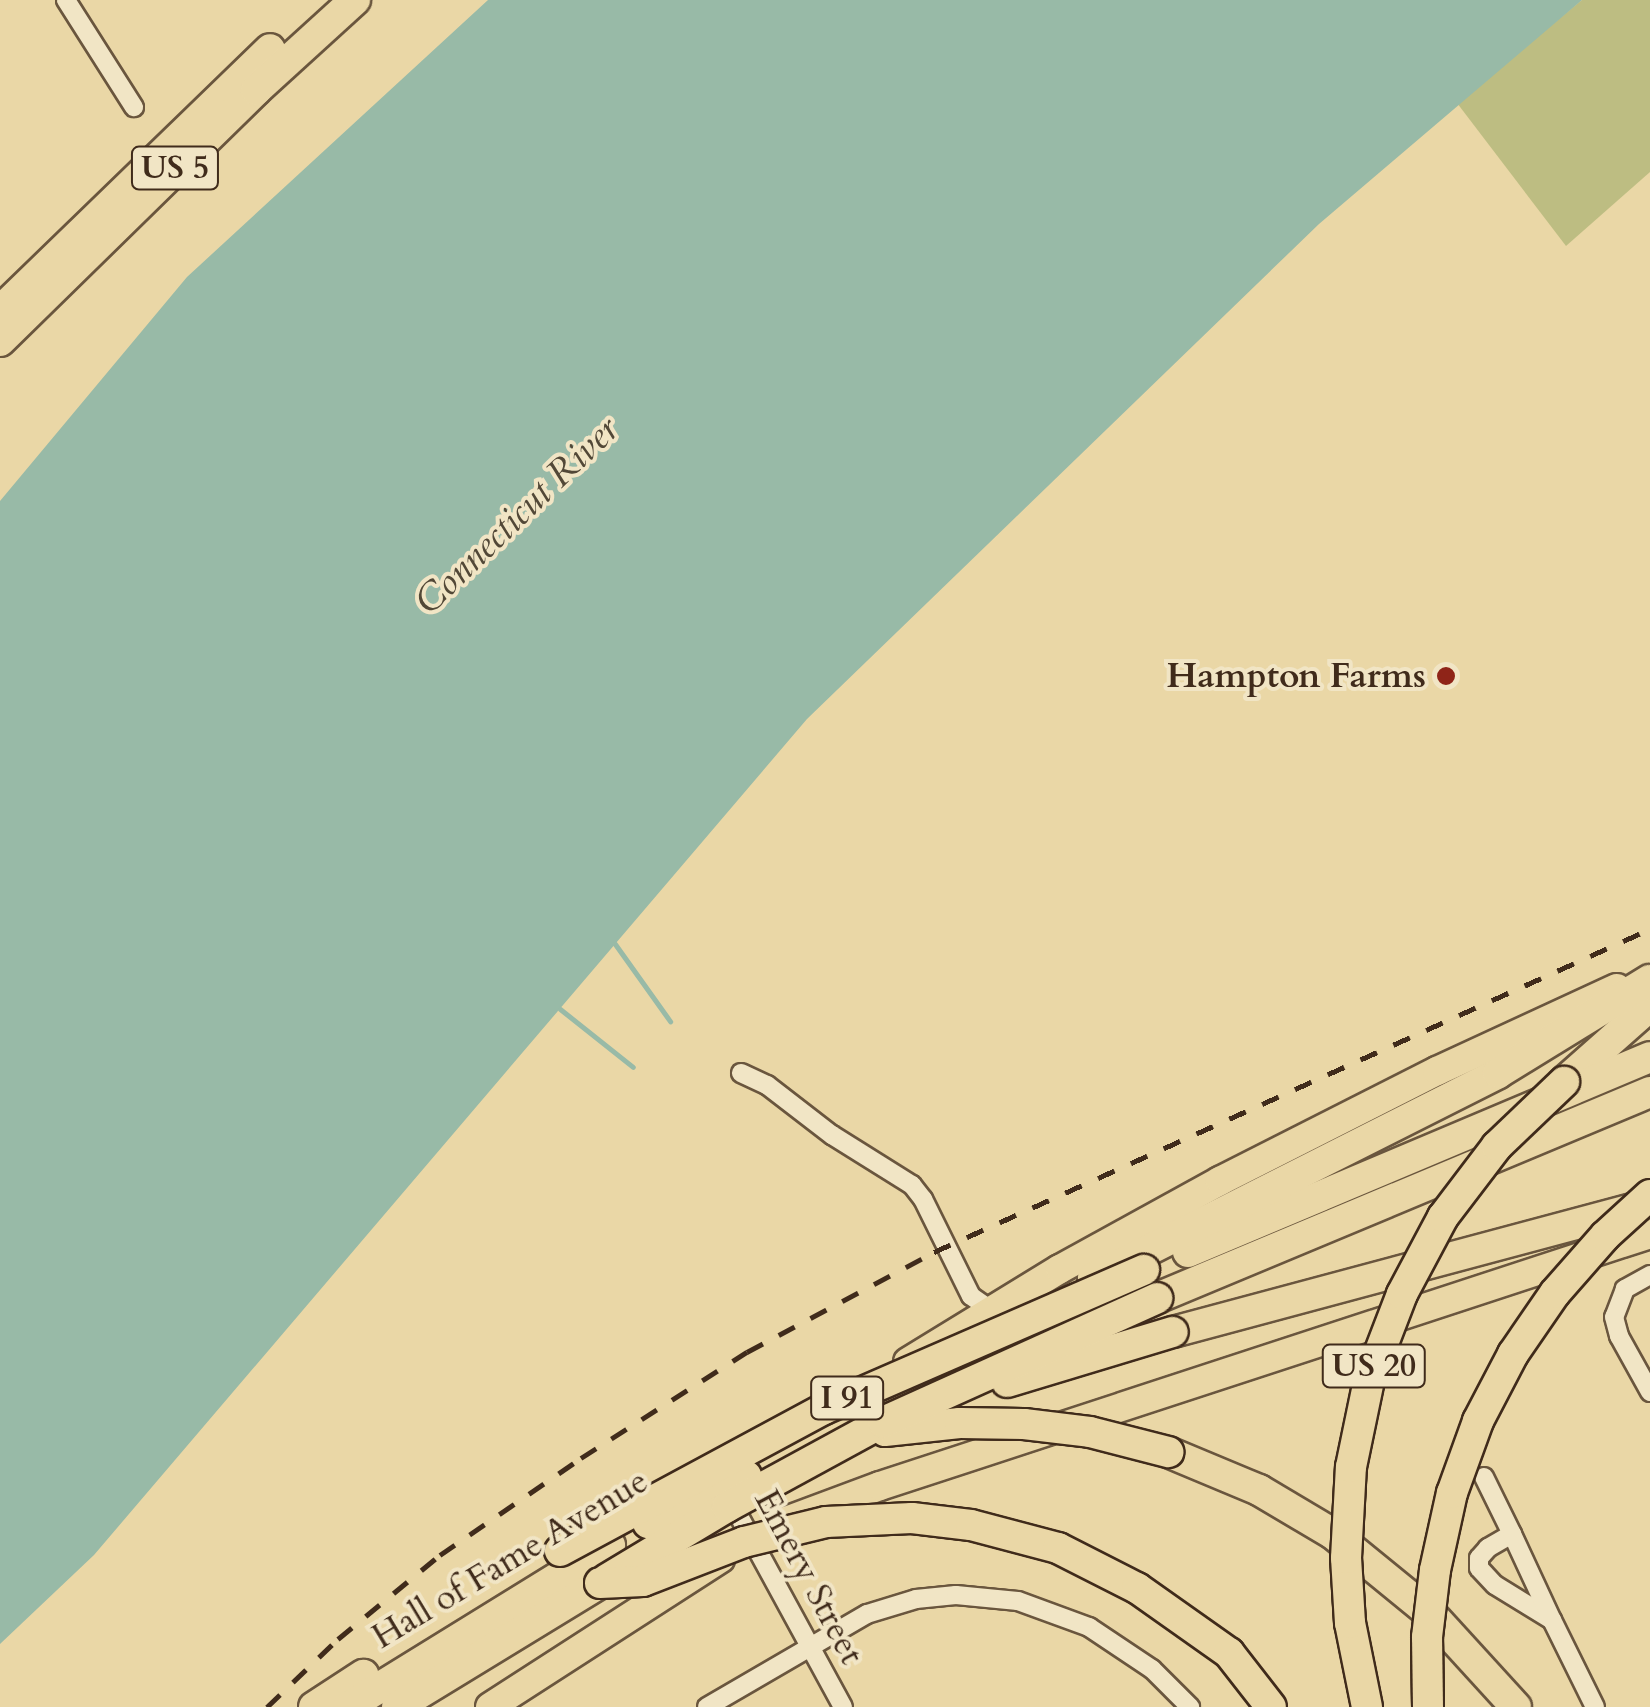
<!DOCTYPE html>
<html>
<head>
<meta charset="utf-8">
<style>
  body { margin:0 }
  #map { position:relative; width:1650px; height:1707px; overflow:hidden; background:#ead7a6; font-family:Cardo,serif }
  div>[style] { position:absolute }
  .green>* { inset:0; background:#bdbd82 }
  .water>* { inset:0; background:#98baa7 }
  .stream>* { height:5px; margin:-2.5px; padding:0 2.5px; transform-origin:2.5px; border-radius:2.5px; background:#98baa7 }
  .roads { filter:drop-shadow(2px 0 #6a563e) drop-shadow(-2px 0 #6a563e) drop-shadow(0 2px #6a563e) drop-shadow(0 -2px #6a563e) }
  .street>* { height:18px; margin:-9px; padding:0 9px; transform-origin:9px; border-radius:9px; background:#f1e5c5 }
  .primary>* { height:28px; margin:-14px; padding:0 14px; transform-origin:14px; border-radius:14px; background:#ead7a6 }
  .highway>* { height:30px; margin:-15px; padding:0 15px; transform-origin:15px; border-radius:15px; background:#ead7a6 }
  .rail>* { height:5px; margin-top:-2.5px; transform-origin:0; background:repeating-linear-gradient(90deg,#402b1b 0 18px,transparent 0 36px) }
  .bridges { filter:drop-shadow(2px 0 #402b1b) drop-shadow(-2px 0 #402b1b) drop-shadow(0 2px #402b1b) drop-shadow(0 -2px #402b1b) }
  .highway-bridge>* { height:30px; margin:-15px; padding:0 15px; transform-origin:15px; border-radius:15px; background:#ead7a6 }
  .dots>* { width:28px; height:28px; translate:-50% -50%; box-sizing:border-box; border:5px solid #f1e5c5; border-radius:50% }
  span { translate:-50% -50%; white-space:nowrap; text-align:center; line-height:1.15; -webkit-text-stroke:8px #f1e5c5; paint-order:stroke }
  .shield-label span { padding:2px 8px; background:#f1e5c5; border:2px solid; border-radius:8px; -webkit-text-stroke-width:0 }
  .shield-label { font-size:32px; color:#402b1b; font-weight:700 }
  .poi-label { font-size:35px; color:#402b1b; font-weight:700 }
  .right { translate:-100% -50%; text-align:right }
  .street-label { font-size:35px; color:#402b1b }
  .water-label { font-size:38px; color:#524837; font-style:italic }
</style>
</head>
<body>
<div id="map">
  <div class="green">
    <div style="clip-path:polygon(1582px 0,1650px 0,1650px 172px,1566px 246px,1457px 103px)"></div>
  </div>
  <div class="water">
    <div style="clip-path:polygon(488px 0,1582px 0,1319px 224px,807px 719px,94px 1555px,0 1644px,0 501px,187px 277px)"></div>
  </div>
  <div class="stream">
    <div style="left:615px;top:944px;width:95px;rotate:54.5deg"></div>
    <div style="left:560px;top:1009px;width:93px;rotate:38.5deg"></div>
  </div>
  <div class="roads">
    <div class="street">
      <div style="left:66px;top:0;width:127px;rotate:57.6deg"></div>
      <div style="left:741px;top:1073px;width:29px;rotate:25deg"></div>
      <div style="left:767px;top:1085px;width:82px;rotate:37.6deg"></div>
      <div style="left:832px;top:1135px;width:94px;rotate:32deg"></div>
      <div style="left:912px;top:1185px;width:18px;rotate:52deg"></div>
      <div style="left:923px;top:1199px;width:108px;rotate:63.7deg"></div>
      <div style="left:971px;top:1296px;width:24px;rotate:35deg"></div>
      <div style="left:1650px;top:1275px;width:29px;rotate:151deg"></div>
      <div style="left:1625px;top:1289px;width:30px;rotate:111deg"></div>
      <div style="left:1614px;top:1317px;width:20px;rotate:75deg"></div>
      <div style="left:1619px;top:1336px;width:64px;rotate:61deg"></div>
      <div style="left:1484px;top:1477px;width:64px;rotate:63.8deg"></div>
      <div style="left:1512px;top:1534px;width:28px;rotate:150deg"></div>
      <div style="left:1488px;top:1548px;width:13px;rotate:132deg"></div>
      <div style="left:1479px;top:1558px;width:10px;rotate:90deg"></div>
      <div style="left:1479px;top:1568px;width:23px;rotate:47deg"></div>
      <div style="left:1495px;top:1585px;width:67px;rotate:31.6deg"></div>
      <div style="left:1552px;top:1620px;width:97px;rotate:63.7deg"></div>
      <div style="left:728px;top:1496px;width:240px;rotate:61.4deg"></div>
      <div style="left:1512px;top:1534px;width:95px;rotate:65.1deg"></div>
      <div style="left:707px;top:1707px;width:185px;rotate:-30.2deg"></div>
      <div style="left:867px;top:1614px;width:51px;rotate:-17deg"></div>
      <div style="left:916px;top:1599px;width:40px;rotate:-5.7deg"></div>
      <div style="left:956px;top:1595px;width:62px;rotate:5.5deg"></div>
      <div style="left:1018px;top:1601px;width:76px;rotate:20.1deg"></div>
      <div style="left:1089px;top:1627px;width:76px;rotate:33.7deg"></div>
      <div style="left:1152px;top:1669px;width:54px;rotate:45deg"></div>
    </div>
    <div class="primary">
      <div style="left:908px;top:1362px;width:178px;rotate:-31.5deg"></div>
      <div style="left:1060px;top:1269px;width:183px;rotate:-28.8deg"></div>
      <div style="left:1220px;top:1181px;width:243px;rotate:-26.9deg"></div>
      <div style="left:1437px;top:1071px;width:198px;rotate:-24.8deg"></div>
      <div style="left:783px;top:1522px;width:103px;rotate:-20.4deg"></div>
      <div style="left:880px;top:1486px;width:810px;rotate:-18.12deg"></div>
      <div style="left:490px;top:1707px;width:274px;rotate:-32.8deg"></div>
    </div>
    <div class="highway">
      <div style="left:0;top:311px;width:376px;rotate:-44.1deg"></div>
      <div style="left:0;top:341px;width:359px;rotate:-44.4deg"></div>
      <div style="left:256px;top:90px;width:134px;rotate:-42.3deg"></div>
      <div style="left:1564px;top:1082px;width:115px;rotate:-41.5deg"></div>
      <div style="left:1188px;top:1252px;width:501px;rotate:-22.88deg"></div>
      <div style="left:1093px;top:1278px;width:454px;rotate:-26.8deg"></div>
      <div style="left:1498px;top:1073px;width:178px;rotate:-31.5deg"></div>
      <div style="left:1157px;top:1298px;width:534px;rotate:-22.68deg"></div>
      <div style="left:1173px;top:1332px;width:487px;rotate:-15deg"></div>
      <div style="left:1168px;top:1452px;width:99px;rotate:22.7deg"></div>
      <div style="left:1259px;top:1490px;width:86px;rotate:30.7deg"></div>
      <div style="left:1333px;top:1534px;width:127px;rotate:39.2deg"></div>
      <div style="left:1431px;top:1614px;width:126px;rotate:47.6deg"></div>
      <div style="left:314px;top:1707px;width:59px;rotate:-33.1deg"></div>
      <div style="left:348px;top:1707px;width:308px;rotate:-31.7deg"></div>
      <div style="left:397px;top:1707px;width:238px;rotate:-31.4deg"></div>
    </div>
  </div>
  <div class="rail">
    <div style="left:267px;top:1707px;width:98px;rotate:-43.8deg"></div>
    <div style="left:338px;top:1639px;width:132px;rotate:-39.5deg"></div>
    <div style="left:440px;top:1555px;width:171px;rotate:-34.5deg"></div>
    <div style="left:581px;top:1458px;width:197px;rotate:-32.6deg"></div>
    <div style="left:747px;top:1352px;width:212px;rotate:-28.1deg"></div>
    <div style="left:934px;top:1252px;width:785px;rotate:-24.28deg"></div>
  </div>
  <div class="bridges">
    <div class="highway-bridge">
      <div style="left:1007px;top:1382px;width:173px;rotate:-16.8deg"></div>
      <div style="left:885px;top:1431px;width:75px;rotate:-6.1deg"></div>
      <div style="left:960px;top:1423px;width:64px;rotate:0.9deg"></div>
      <div style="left:1024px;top:1424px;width:66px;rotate:6.9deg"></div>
      <div style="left:1090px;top:1432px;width:81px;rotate:14.4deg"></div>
      <div style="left:648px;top:1523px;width:109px;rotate:-25.6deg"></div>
      <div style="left:560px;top:1551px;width:300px;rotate:-28.3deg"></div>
      <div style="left:824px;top:1409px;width:349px;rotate:-23.5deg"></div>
      <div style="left:607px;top:1579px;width:140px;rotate:-31deg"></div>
      <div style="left:727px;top:1507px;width:178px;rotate:-28.6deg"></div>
      <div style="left:883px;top:1422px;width:301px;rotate:-24.3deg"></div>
      <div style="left:600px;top:1583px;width:43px;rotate:-2.7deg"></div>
      <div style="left:643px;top:1581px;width:108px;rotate:-21.1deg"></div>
      <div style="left:744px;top:1542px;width:84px;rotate:-13.7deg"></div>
      <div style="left:826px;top:1522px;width:86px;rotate:-2.7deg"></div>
      <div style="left:912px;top:1518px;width:59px;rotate:6.8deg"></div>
      <div style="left:971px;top:1525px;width:90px;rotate:14.8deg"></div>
      <div style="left:1058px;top:1548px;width:89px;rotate:26.9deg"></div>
      <div style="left:1137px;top:1588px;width:113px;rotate:35.2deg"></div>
      <div style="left:1229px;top:1653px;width:68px;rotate:52.1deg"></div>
      <div style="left:1367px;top:1707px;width:86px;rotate:-101.4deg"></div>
      <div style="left:1350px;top:1623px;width:65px;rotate:-93.5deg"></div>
      <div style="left:1346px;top:1558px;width:91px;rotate:-86.9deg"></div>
      <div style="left:1351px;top:1467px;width:89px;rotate:-78.3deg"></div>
      <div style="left:1369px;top:1380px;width:92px;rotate:-69deg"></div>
      <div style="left:1402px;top:1294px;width:87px;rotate:-62deg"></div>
      <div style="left:1443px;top:1217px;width:89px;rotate:-52.7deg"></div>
      <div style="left:1497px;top:1146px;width:93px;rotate:-43.7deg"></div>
      <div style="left:1428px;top:1707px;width:70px;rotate:-90.8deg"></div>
      <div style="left:1427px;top:1637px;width:67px;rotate:-83.2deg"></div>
      <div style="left:1435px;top:1570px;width:79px;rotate:-77.6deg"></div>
      <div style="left:1452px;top:1493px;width:77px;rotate:-70.1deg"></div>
      <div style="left:1478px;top:1421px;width:76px;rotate:-62.4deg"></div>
      <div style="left:1513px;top:1354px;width:74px;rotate:-55.5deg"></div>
      <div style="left:1555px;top:1293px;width:76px;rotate:-48.7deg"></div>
      <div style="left:1605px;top:1236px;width:61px;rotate:-42.3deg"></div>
    </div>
  </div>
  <div class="dots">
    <div style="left:1446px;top:676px;background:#8f2418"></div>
  </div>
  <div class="shield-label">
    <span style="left:175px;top:168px">US 5</span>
    <span style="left:1374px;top:1366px">US 20</span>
    <span style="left:847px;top:1398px">I 91</span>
  </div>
  <div class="poi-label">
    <span class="right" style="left:1426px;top:676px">Hampton Farms</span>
  </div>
  <div class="street-label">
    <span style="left:510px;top:1559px;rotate:-31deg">Hall of Fame Avenue</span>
    <span style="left:809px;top:1577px;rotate:62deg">Emery Street</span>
  </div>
  <div class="water-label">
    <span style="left:517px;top:516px;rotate:-44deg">Connecticut River</span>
  </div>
</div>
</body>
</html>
